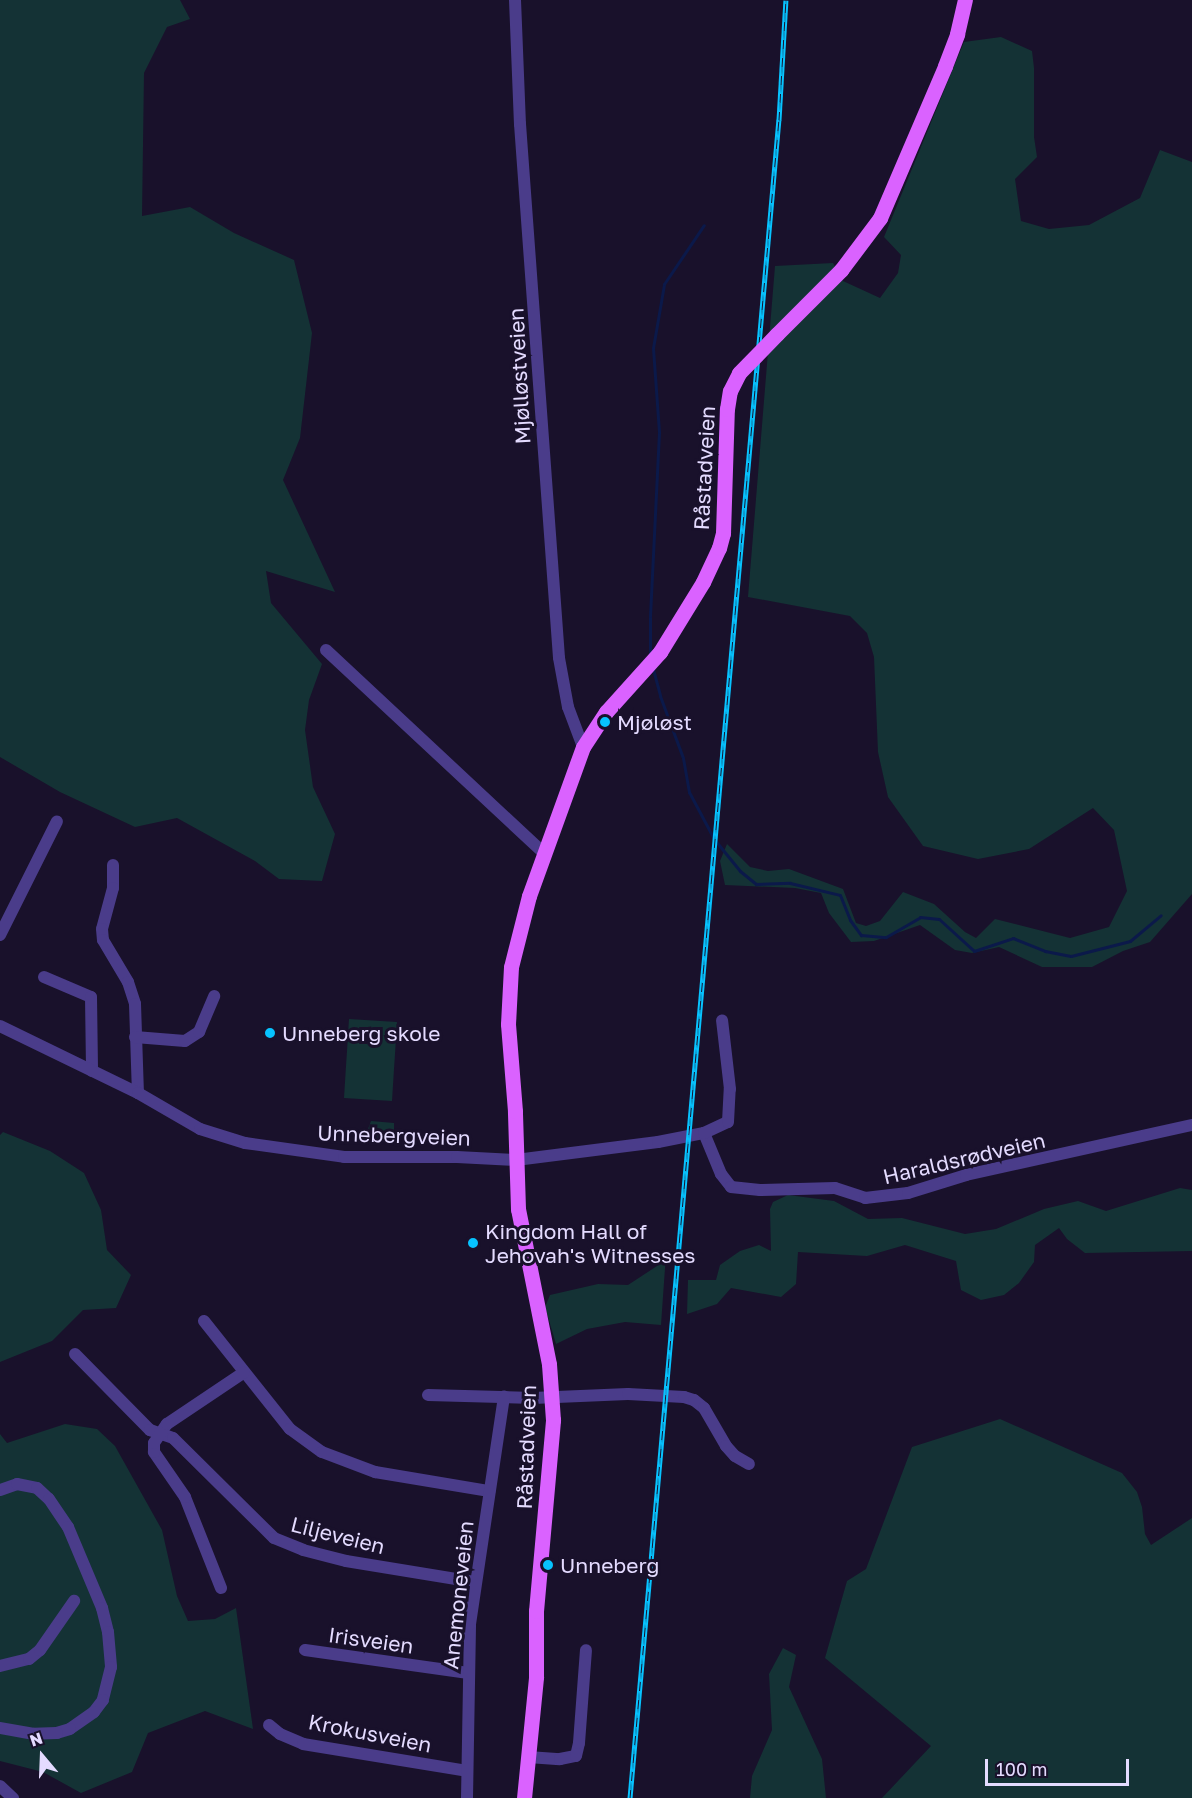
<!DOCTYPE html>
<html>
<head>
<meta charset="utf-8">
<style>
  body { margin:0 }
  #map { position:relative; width:1192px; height:1798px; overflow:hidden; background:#19112b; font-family:"Golos Text",sans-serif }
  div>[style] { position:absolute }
  .green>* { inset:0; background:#143235 }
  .stream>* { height:3px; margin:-1.5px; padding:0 1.5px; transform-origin:1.5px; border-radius:1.5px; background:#0b194a }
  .minor>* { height:12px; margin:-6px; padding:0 6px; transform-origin:6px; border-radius:6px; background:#4a3c8a }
  .major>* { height:15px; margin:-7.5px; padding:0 7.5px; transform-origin:7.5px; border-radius:7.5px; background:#da62ff }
  .rail>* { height:5px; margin-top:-2.5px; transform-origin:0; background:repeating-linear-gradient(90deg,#19112b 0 9px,#07c3ff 0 18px); box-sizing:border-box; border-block:2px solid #07c3ff }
  .major-bridge>* { height:15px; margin:-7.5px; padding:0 7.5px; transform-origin:7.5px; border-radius:7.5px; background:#da62ff }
  .dots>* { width:16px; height:16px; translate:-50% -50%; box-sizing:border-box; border:3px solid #19112b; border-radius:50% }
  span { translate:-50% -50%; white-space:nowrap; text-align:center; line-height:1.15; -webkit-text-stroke:6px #19112b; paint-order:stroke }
  .street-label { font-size:21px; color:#e4dbff }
  .poi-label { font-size:21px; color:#e4dbff }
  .left { translate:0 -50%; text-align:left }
  .north { position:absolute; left:12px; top:1726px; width:60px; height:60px; -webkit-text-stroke:4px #19112b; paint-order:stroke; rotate:341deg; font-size:16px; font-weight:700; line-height:24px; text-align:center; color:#e4dbff }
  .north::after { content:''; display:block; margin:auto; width:21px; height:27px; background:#e4dbff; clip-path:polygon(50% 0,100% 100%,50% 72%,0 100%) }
  .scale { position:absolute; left:985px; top:1759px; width:144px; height:27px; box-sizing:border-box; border:3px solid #e4dbff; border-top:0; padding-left:8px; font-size:18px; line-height:21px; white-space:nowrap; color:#e4dbff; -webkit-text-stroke:4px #19112b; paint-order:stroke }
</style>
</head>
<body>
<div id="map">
  <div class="green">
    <div style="clip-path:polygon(0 0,180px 0,190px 19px,167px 27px,144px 73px,142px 216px,190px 207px,234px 233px,294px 260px,312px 333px,300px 438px,283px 480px,335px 592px,266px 571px,271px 603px,322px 664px,309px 700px,305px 730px,313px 787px,335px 834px,322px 881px,279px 879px,255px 861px,177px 818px,135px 827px,60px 792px,0 757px)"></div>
    <div style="clip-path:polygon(1001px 37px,1032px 51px,1034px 68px,1034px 137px,1037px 157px,1015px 179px,1021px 221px,1049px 229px,1089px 225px,1140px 198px,1160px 150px,1192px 162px,1192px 894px,1150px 942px,1123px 951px,1092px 967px,1042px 967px,999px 947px,972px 953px,955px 950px,920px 925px,874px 941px,851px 942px,829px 913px,821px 893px,795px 888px,725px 885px,720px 861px,727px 844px,750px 867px,768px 871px,789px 869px,843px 889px,856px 923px,866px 926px,880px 921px,903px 892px,934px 904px,965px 932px,976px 938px,995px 919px,1070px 938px,1109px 927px,1127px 891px,1114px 830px,1093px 808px,1029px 849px,978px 859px,923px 846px,888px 797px,878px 752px,874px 657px,867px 633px,850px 616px,748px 597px,775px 266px,833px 263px,843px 281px,880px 298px,898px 273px,901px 255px,884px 237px,964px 42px)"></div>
    <div style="clip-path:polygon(349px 1019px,397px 1022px,392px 1101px,344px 1098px)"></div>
    <div style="clip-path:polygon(371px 1121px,394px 1123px,394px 1140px,369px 1138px,368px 1129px)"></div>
    <div style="clip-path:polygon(3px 1132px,50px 1151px,84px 1173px,101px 1210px,107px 1250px,131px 1275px,116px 1308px,83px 1310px,52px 1341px,0 1362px,0 1135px)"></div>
    <div style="clip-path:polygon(1180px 1188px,1192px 1190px,1192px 1251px,1085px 1253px,1067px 1239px,1059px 1228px,1035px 1245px,1034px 1262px,1019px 1283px,1004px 1295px,981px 1300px,961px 1290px,956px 1261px,905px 1245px,867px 1256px,798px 1252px,796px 1284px,781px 1297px,731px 1288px,717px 1304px,687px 1314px,688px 1280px,716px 1280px,720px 1265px,740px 1251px,759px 1245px,771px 1251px,770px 1209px,773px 1202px,788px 1195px,834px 1201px,868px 1219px,902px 1218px,965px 1234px,996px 1229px,1044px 1209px,1078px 1201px,1106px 1211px)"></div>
    <div style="clip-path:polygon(666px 1254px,661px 1325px,625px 1322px,587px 1329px,556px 1344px,545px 1307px,550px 1295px,598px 1284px,628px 1285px,657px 1266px)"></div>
    <div style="clip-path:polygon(1000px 1419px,1122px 1473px,1137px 1492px,1142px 1507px,1145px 1534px,1151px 1545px,1192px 1518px,1192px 1798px,882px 1798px,931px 1746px,825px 1658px,847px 1581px,866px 1569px,912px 1447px)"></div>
    <div style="clip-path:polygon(65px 1424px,97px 1429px,115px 1446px,162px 1530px,177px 1596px,188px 1621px,215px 1619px,236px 1608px,253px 1729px,205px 1711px,148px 1733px,132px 1772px,81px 1793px,43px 1772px,0 1761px,0 1434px,7px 1443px)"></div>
    <div style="clip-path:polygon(783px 1648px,796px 1655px,789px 1687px,822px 1759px,826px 1798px,750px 1798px,752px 1776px,772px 1730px,769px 1674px)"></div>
  </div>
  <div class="stream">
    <div style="left:650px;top:653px;width:37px;rotate:-90deg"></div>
    <div style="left:650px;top:616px;width:184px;rotate:-87.2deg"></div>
    <div style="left:659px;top:432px;width:84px;rotate:-94.1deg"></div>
    <div style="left:653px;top:348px;width:65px;rotate:-80.2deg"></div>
    <div style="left:664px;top:284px;width:71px;rotate:-55.9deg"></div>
    <div style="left:653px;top:669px;width:28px;rotate:75deg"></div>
    <div style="left:660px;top:696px;width:66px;rotate:69.6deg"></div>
    <div style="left:683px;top:758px;width:35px;rotate:80deg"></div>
    <div style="left:689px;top:792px;width:53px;rotate:62deg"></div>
    <div style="left:714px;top:839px;width:41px;rotate:50.9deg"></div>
    <div style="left:740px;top:871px;width:21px;rotate:39deg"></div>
    <div style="left:756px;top:884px;width:34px;rotate:-2deg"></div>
    <div style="left:790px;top:883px;width:51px;rotate:13.5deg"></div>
    <div style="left:840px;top:895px;width:27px;rotate:68deg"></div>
    <div style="left:850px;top:920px;width:19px;rotate:54deg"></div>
    <div style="left:861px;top:935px;width:25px;rotate:5deg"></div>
    <div style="left:886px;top:937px;width:39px;rotate:-30deg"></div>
    <div style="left:920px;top:917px;width:19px;rotate:6deg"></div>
    <div style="left:939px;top:919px;width:47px;rotate:42.4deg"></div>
    <div style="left:974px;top:951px;width:41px;rotate:-18.4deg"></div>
    <div style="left:1013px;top:938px;width:35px;rotate:22deg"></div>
    <div style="left:1045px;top:951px;width:26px;rotate:11deg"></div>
    <div style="left:1071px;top:956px;width:61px;rotate:-14.3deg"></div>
    <div style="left:1130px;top:941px;width:40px;rotate:-40deg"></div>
  </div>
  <div class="minor">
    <div style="left:515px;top:0;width:124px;rotate:87.7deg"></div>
    <div style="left:520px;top:124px;width:535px;rotate:85.82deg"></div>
    <div style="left:559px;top:658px;width:50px;rotate:79.6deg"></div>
    <div style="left:568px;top:707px;width:43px;rotate:69.4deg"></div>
    <div style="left:326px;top:650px;width:299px;rotate:43deg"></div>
    <div style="left:113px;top:865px;width:23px;rotate:90deg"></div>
    <div style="left:113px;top:888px;width:42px;rotate:105deg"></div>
    <div style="left:102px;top:929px;width:11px;rotate:85deg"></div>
    <div style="left:103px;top:940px;width:49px;rotate:59.2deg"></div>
    <div style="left:128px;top:982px;width:23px;rotate:72deg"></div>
    <div style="left:135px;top:1004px;width:89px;rotate:88.1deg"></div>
    <div style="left:0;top:935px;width:127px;rotate:-63.4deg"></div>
    <div style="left:44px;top:977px;width:51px;rotate:23.1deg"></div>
    <div style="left:91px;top:997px;width:74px;rotate:89.2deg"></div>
    <div style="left:0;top:1026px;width:153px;rotate:25.9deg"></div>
    <div style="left:138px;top:1093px;width:72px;rotate:30.1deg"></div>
    <div style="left:200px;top:1129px;width:47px;rotate:17.3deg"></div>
    <div style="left:245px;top:1143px;width:100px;rotate:8deg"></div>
    <div style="left:344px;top:1157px;width:113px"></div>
    <div style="left:457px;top:1157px;width:59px;rotate:2.9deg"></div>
    <div style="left:516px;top:1160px;width:143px;rotate:-7.2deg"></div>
    <div style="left:658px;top:1142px;width:47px;rotate:-11.1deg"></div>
    <div style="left:704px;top:1133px;width:44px;rotate:67.5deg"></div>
    <div style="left:721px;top:1174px;width:16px;rotate:52deg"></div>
    <div style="left:731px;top:1187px;width:29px;rotate:6deg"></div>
    <div style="left:760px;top:1190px;width:75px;rotate:-1.5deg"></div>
    <div style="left:835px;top:1188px;width:32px;rotate:18deg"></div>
    <div style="left:865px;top:1198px;width:43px;rotate:-6.6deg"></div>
    <div style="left:908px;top:1193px;width:61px;rotate:-17.2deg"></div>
    <div style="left:966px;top:1175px;width:231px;rotate:-12.5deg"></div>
    <div style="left:135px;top:1037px;width:50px;rotate:4.6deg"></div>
    <div style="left:185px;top:1041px;width:17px;rotate:-33deg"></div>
    <div style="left:199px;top:1032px;width:39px;rotate:-67deg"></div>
    <div style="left:704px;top:1133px;width:26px;rotate:-25deg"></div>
    <div style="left:728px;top:1122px;width:33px;rotate:-87deg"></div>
    <div style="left:730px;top:1089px;width:69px;rotate:-96.6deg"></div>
    <div style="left:204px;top:1321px;width:138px;rotate:51.5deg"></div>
    <div style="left:290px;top:1429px;width:39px;rotate:36deg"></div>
    <div style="left:322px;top:1452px;width:57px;rotate:20.7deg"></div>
    <div style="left:375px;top:1472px;width:116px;rotate:9.5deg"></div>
    <div style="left:75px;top:1354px;width:107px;rotate:45.4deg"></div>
    <div style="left:150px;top:1430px;width:24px;rotate:19deg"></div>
    <div style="left:173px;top:1438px;width:142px;rotate:44.7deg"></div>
    <div style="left:274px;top:1538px;width:31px;rotate:22deg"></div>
    <div style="left:303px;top:1550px;width:44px;rotate:14.3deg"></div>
    <div style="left:346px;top:1561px;width:130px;rotate:9.3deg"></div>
    <div style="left:428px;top:1395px;width:105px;rotate:1.6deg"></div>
    <div style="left:533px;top:1398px;width:95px;rotate:-2.4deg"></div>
    <div style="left:628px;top:1394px;width:56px;rotate:3.1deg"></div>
    <div style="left:684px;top:1397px;width:10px;rotate:17deg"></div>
    <div style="left:694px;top:1400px;width:13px;rotate:39deg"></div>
    <div style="left:704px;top:1408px;width:44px;rotate:59.9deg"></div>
    <div style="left:726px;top:1446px;width:13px;rotate:48deg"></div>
    <div style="left:735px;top:1456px;width:16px;rotate:30deg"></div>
    <div style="left:0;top:1490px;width:18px;rotate:-19deg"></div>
    <div style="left:17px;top:1484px;width:20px;rotate:11deg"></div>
    <div style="left:37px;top:1488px;width:16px;rotate:43deg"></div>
    <div style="left:49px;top:1499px;width:34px;rotate:56deg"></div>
    <div style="left:68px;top:1527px;width:88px;rotate:67.2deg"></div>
    <div style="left:102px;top:1608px;width:25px;rotate:76deg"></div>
    <div style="left:108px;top:1632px;width:35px;rotate:85deg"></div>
    <div style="left:111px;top:1667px;width:34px;rotate:104deg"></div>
    <div style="left:103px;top:1700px;width:15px;rotate:127deg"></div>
    <div style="left:94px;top:1712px;width:29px;rotate:145deg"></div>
    <div style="left:70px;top:1729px;width:14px;rotate:163deg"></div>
    <div style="left:57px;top:1733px;width:23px;rotate:178deg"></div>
    <div style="left:34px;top:1734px;width:35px;rotate:-170deg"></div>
    <div style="left:221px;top:1588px;width:98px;rotate:-111.6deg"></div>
    <div style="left:185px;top:1497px;width:55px;rotate:-124.6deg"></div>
    <div style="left:154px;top:1452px;width:9px;rotate:-90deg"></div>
    <div style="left:154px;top:1443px;width:23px;rotate:-56deg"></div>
    <div style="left:167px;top:1424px;width:92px;rotate:-33.9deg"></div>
    <div style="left:305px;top:1650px;width:165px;rotate:8deg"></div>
    <div style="left:0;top:1666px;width:30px;rotate:-14deg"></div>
    <div style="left:29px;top:1659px;width:14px;rotate:-39deg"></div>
    <div style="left:40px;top:1650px;width:60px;rotate:-55.2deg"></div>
    <div style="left:269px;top:1725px;width:14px;rotate:39deg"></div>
    <div style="left:280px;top:1734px;width:25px;rotate:23deg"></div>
    <div style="left:303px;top:1744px;width:166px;rotate:9.3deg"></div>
    <div style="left:528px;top:1757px;width:32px;rotate:4deg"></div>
    <div style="left:560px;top:1759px;width:16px;rotate:-11deg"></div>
    <div style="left:576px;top:1756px;width:13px;rotate:-77deg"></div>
    <div style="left:579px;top:1743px;width:93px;rotate:-85.7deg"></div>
    <div style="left:0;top:1786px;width:18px;rotate:43deg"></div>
    <div style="left:467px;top:1798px;width:174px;rotate:-89deg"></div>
    <div style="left:470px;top:1624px;width:230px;rotate:-81.5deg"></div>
  </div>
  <div class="major">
    <div style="left:777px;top:334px;width:91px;rotate:-45deg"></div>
    <div style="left:841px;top:270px;width:65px;rotate:-53.1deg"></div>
    <div style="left:880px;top:218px;width:165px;rotate:-66.8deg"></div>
    <div style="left:945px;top:66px;width:34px;rotate:-69deg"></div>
    <div style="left:957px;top:34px;width:35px;rotate:-77deg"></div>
    <div style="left:524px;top:1798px;width:122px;rotate:-84.3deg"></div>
    <div style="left:536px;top:1677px;width:66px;rotate:-90deg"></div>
    <div style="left:536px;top:1611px;width:192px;rotate:-84.9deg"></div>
    <div style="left:553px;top:1420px;width:56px;rotate:-94.1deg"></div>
    <div style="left:549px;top:1364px;width:158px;rotate:-101.3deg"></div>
    <div style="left:518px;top:1209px;width:98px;rotate:-91.8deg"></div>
    <div style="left:515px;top:1111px;width:87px;rotate:-94.6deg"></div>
    <div style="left:508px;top:1024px;width:57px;rotate:-87deg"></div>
    <div style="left:511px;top:967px;width:73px;rotate:-75.8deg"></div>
    <div style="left:529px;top:896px;width:158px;rotate:-70.1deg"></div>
    <div style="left:583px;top:747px;width:42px;rotate:-56.7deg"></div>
    <div style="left:606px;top:712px;width:81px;rotate:-48deg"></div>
    <div style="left:660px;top:652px;width:82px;rotate:-58.4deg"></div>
    <div style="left:703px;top:582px;width:38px;rotate:-65deg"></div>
    <div style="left:719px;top:548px;width:16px;rotate:-75deg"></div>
    <div style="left:723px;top:533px;width:124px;rotate:-88.2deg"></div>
    <div style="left:727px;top:409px;width:18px;rotate:-81deg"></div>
    <div style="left:730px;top:391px;width:20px;rotate:-63deg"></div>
  </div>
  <div class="rail">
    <div style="left:630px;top:1798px;width:1685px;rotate:-84.93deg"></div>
    <div style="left:779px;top:120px;width:120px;rotate:-86.7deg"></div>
  </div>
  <div class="major-bridge">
    <div style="left:739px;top:373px;width:54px;rotate:-45.7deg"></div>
  </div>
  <div class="dots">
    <div style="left:605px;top:722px;background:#07c3ff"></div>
    <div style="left:270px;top:1033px;background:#07c3ff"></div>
    <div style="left:473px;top:1243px;background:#07c3ff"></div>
    <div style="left:548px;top:1565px;background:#07c3ff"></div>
  </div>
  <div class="street-label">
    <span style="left:519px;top:376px;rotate:-93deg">Mjølløstveien</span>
    <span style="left:704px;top:468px;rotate:-87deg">Råstadveien</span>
    <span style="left:394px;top:1135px;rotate:2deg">Unnebergveien</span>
    <span style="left:964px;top:1158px;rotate:-13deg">Haraldsrødveien</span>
    <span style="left:526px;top:1447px;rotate:-88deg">Råstadveien</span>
    <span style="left:338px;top:1535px;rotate:14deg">Liljeveien</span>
    <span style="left:458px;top:1595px;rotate:-84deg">Anemoneveien</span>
    <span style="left:371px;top:1640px;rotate:8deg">Irisveien</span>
    <span style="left:370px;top:1733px;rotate:11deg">Krokusveien</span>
  </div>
  <div class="poi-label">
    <span class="left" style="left:617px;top:722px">Mjøløst</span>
    <span class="left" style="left:282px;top:1033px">Unneberg skole</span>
    <span class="left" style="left:485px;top:1243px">Kingdom Hall of<br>Jehovah's Witnesses</span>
    <span class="left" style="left:560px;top:1565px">Unneberg</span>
  </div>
  <div class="north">N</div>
  <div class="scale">100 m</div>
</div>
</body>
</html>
